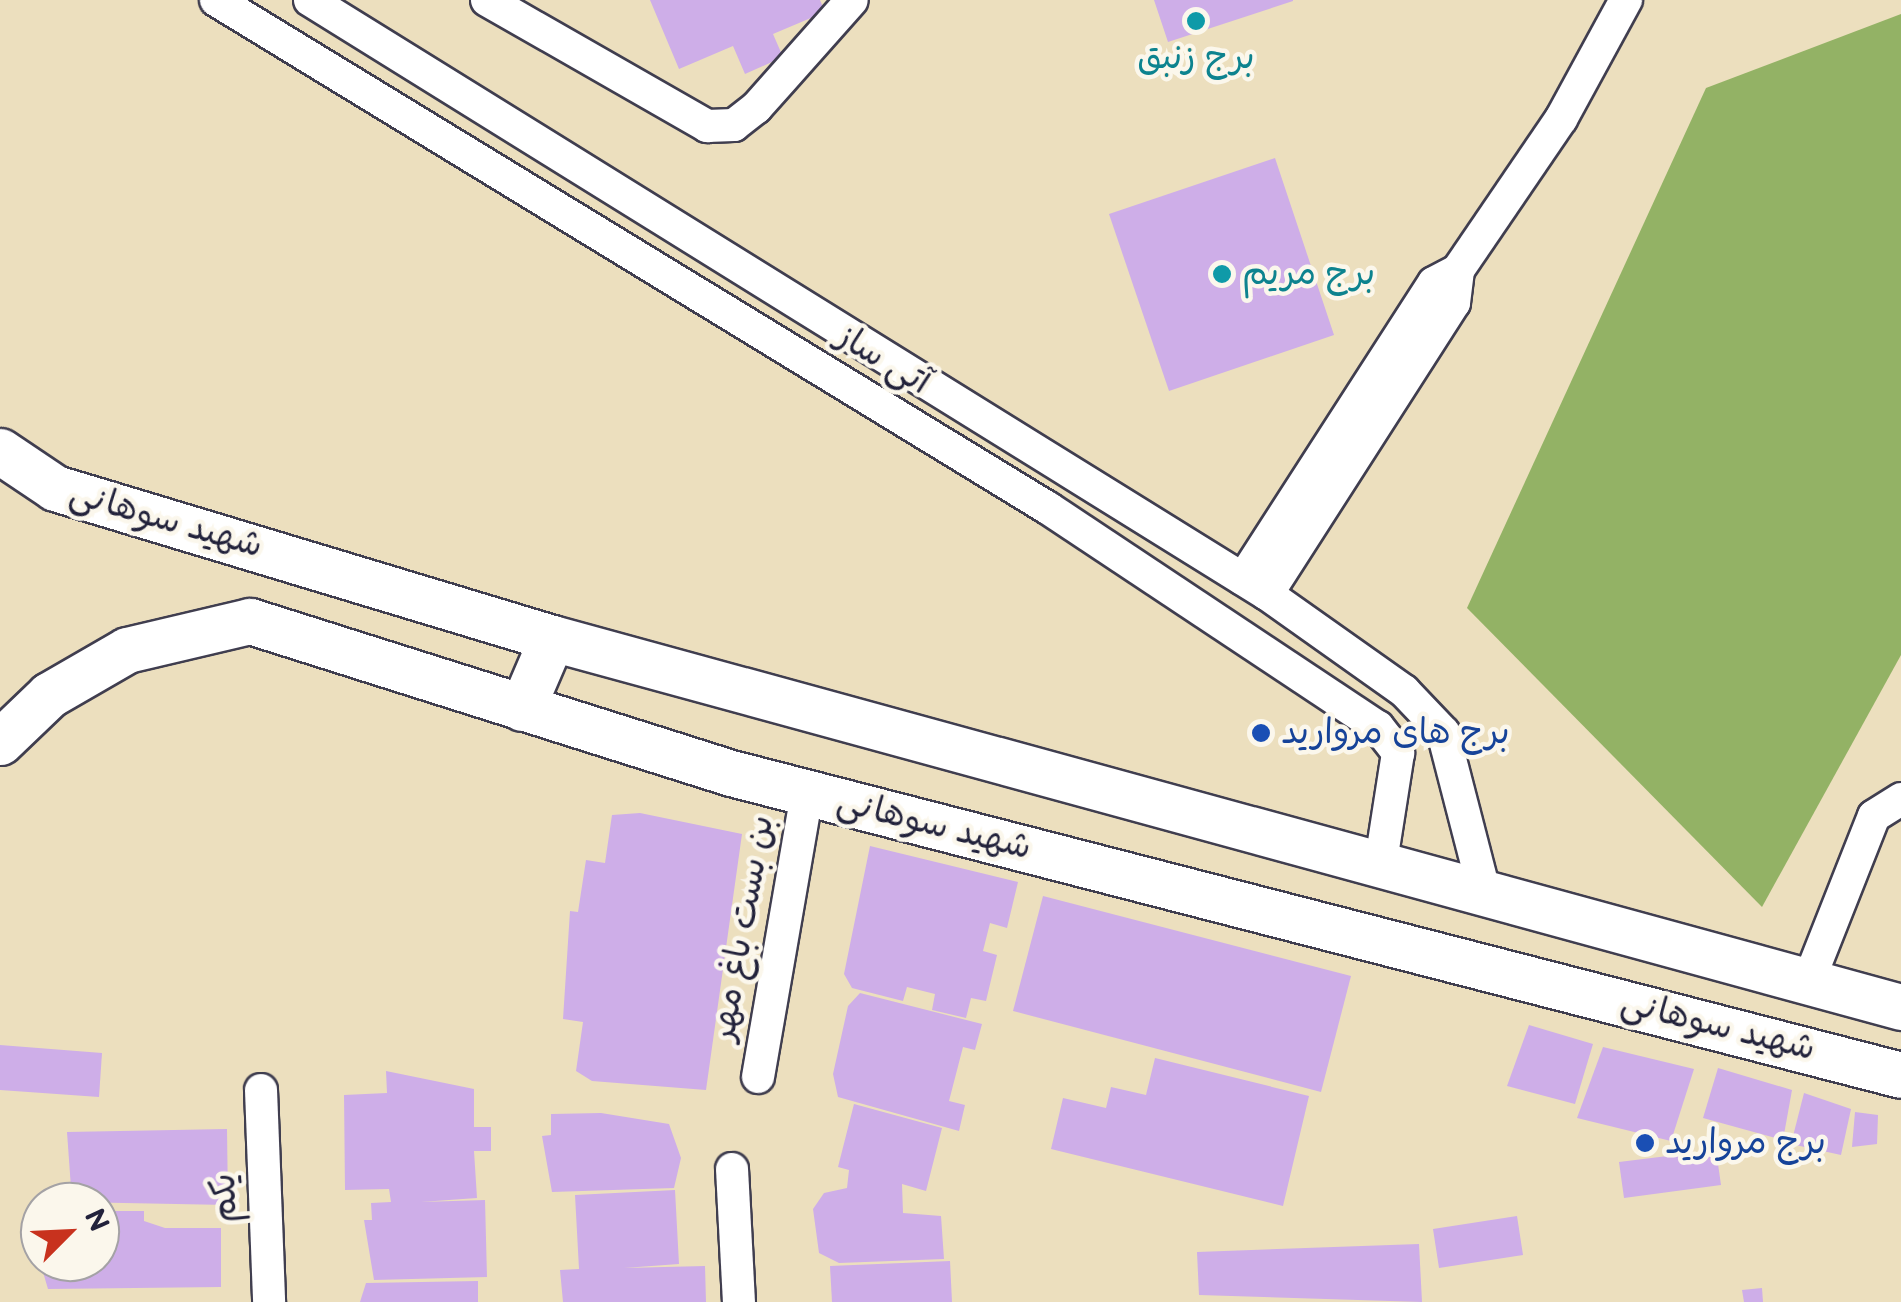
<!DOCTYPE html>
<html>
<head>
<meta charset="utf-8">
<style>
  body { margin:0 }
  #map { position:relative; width:1901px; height:1302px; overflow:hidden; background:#ecdfbe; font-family:"Balsamiq Sans","Playpen Sans Arabic",sans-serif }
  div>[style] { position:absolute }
  .forest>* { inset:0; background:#93b265 }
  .building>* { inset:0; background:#ceaee8 }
  .roads { filter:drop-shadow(2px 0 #403e4f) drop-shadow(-2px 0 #403e4f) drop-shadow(0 2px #403e4f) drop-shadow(0 -2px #403e4f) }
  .minor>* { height:32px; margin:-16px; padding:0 16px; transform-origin:16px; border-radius:16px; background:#fff }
  .secondary>* { height:45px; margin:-22.5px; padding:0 22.5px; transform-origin:22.5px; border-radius:22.5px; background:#fff }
  .dots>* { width:28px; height:28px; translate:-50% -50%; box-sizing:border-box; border:5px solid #fbf7ec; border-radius:50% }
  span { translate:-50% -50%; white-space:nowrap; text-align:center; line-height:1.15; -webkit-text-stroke:9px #fbf7ec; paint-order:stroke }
  .culture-label { font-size:35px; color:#0d838f }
  .left { translate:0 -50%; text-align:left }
  .street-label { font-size:35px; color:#22223b }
  .transit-label { font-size:35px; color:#164399 }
  .north { position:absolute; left:20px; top:1182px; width:100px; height:100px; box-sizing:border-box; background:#fbf7ec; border:2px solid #a4a2a5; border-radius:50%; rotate:66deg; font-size:28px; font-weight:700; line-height:40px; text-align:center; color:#22223b }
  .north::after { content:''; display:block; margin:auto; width:35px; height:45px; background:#c8321e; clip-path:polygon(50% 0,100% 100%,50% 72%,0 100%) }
</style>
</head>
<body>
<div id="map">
  <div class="forest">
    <div style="clip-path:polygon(1901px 14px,1901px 655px,1762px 907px,1467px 608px,1706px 88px)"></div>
  </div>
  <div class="building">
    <div style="clip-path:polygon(650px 0,820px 0,825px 12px,773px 34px,783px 57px,745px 74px,733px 46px,679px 69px)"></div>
    <div style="clip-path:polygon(1154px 0,1293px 0,1293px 1px,1168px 42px)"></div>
    <div style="clip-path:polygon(1275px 158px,1334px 335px,1169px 391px,1109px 214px)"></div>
    <div style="clip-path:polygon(640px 813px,742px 834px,706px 1090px,592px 1081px,576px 1071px,583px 1022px,563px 1019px,570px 911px,578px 912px,586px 860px,605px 863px,612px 815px)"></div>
    <div style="clip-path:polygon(870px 846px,1018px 882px,1007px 928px,990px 923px,983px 951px,997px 955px,986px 1001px,971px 998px,966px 1018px,932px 1010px,935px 994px,907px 987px,903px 1001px,852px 988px,844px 974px)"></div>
    <div style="clip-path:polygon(1043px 896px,1351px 976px,1321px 1092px,1013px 1011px)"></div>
    <div style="clip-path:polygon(860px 993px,982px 1024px,975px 1050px,963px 1047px,949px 1101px,965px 1105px,959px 1131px,838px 1097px,833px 1074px,848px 1006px)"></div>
    <div style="clip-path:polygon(1529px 1025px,1593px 1044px,1575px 1104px,1507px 1086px)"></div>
    <div style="clip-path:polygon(0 1045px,102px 1053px,99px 1097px,0 1090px)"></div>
    <div style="clip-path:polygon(1603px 1047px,1694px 1069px,1671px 1141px,1577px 1118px)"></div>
    <div style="clip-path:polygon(1155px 1058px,1309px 1096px,1283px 1206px,1051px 1149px,1063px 1098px,1106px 1108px,1111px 1087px,1146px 1095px)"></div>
    <div style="clip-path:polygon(1718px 1068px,1792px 1090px,1783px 1140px,1703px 1118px)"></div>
    <div style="clip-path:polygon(386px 1071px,474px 1089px,474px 1127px,491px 1127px,491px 1151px,474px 1151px,477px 1198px,421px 1202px,485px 1200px,487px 1277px,374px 1280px,364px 1220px,372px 1220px,371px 1203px,391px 1202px,389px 1189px,345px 1190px,344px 1095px,387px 1093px)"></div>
    <div style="clip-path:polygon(1804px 1093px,1851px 1109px,1841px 1155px,1791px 1144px)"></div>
    <div style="clip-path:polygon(854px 1104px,942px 1128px,926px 1191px,902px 1184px,903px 1213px,941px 1216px,944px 1259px,839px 1263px,819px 1253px,813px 1209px,824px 1193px,847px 1188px,849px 1170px,838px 1167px)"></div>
    <div style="clip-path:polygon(1855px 1112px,1878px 1115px,1877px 1144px,1852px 1147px)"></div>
    <div style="clip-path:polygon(601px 1113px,669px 1124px,681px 1158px,674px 1188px,552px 1192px,542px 1136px,551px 1135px,551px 1114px)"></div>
    <div style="clip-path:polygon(227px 1129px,228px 1205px,72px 1202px,67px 1132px)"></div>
    <div style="clip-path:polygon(1716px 1150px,1721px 1185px,1624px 1198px,1619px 1162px)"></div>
    <div style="clip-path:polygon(675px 1190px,679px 1264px,624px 1268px,705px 1266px,706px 1302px,563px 1302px,560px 1270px,579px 1269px,575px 1195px)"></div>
    <div style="clip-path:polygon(100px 1211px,144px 1211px,144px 1221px,165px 1228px,221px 1228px,221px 1287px,48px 1289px,40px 1262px,100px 1262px)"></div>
    <div style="clip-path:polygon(1517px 1216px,1523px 1255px,1439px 1268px,1433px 1229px)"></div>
    <div style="clip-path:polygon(1419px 1244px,1422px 1302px,1199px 1295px,1197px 1252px)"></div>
    <div style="clip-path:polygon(950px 1261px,952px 1302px,832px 1302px,830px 1266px)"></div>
    <div style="clip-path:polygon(478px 1281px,478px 1302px,360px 1302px,366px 1283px)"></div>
    <div style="clip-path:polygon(1762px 1288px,1763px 1302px,1744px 1302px,1742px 1290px)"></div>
  </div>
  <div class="roads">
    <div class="minor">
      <div style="left:216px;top:0;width:975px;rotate:31.41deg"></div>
      <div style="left:1048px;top:508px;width:396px;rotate:33.6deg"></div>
      <div style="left:1378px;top:727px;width:33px;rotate:52deg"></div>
      <div style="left:1398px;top:753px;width:109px;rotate:98.9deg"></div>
      <div style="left:310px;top:0;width:1126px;rotate:31.83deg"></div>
      <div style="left:1267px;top:594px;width:168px;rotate:35.3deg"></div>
      <div style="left:1404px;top:691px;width:57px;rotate:46.4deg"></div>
      <div style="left:1443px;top:732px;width:160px;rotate:75.5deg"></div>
      <div style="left:487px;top:0;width:254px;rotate:29.8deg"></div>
      <div style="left:707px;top:126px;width:27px;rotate:-2deg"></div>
      <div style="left:734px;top:125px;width:28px;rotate:-38deg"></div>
      <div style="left:756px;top:108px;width:144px;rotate:-48.4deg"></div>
      <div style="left:1243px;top:579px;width:352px;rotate:-57.2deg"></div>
      <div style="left:1434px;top:283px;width:27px;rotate:-28deg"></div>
      <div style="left:1458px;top:270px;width:183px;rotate:-55.7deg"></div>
      <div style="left:1561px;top:119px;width:136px;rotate:-61.4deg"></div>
      <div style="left:1267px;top:594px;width:346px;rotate:-57.3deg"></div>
      <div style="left:1454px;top:303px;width:33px;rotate:-83deg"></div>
      <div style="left:1809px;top:980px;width:176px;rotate:-68.4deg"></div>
      <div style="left:1874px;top:816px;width:32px;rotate:-32deg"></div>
      <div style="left:758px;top:1077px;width:289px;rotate:-80.2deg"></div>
      <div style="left:261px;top:1090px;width:212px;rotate:87.8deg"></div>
      <div style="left:732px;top:1169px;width:133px;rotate:87deg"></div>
    </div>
    <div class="secondary">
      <div style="left:0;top:451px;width:66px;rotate:33.9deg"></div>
      <div style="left:55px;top:488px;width:519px;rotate:16.79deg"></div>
      <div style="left:552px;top:638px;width:1399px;rotate:15.3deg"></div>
      <div style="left:522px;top:708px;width:76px;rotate:-66.8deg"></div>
      <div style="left:0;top:742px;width:68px;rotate:-43.8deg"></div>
      <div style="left:49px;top:695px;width:90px;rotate:-30deg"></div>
      <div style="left:127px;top:650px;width:126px;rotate:-13.3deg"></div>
      <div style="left:250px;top:621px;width:504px;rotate:17.54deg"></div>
      <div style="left:731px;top:773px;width:1208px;rotate:14.47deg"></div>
    </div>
  </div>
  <div class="dots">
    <div style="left:1196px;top:21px;background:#0f9aa8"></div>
    <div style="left:1222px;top:274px;background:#0f9aa8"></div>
    <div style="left:1261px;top:733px;background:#1a4fb4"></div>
    <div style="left:1645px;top:1143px;background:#1a4fb4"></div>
  </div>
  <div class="culture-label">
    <span style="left:1196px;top:58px">برج زنبق</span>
    <span class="left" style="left:1242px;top:274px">برج مریم</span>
  </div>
  <div class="street-label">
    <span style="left:883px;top:360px;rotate:31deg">آتی ساز</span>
    <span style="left:166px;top:520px;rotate:16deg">شهید سوهانی</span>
    <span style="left:934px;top:825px;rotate:14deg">شهید سوهانی</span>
    <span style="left:743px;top:928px;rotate:-80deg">بن بست باغ مهر</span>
    <span style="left:1718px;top:1026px;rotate:14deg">شهید سوهانی</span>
    <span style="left:225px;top:1198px;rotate:-92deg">یکم</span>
  </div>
  <div class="transit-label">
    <span class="left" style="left:1281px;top:733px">برج های مروارید</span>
    <span class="left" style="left:1665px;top:1143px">برج مروارید</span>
  </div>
  <div class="north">N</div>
</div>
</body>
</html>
